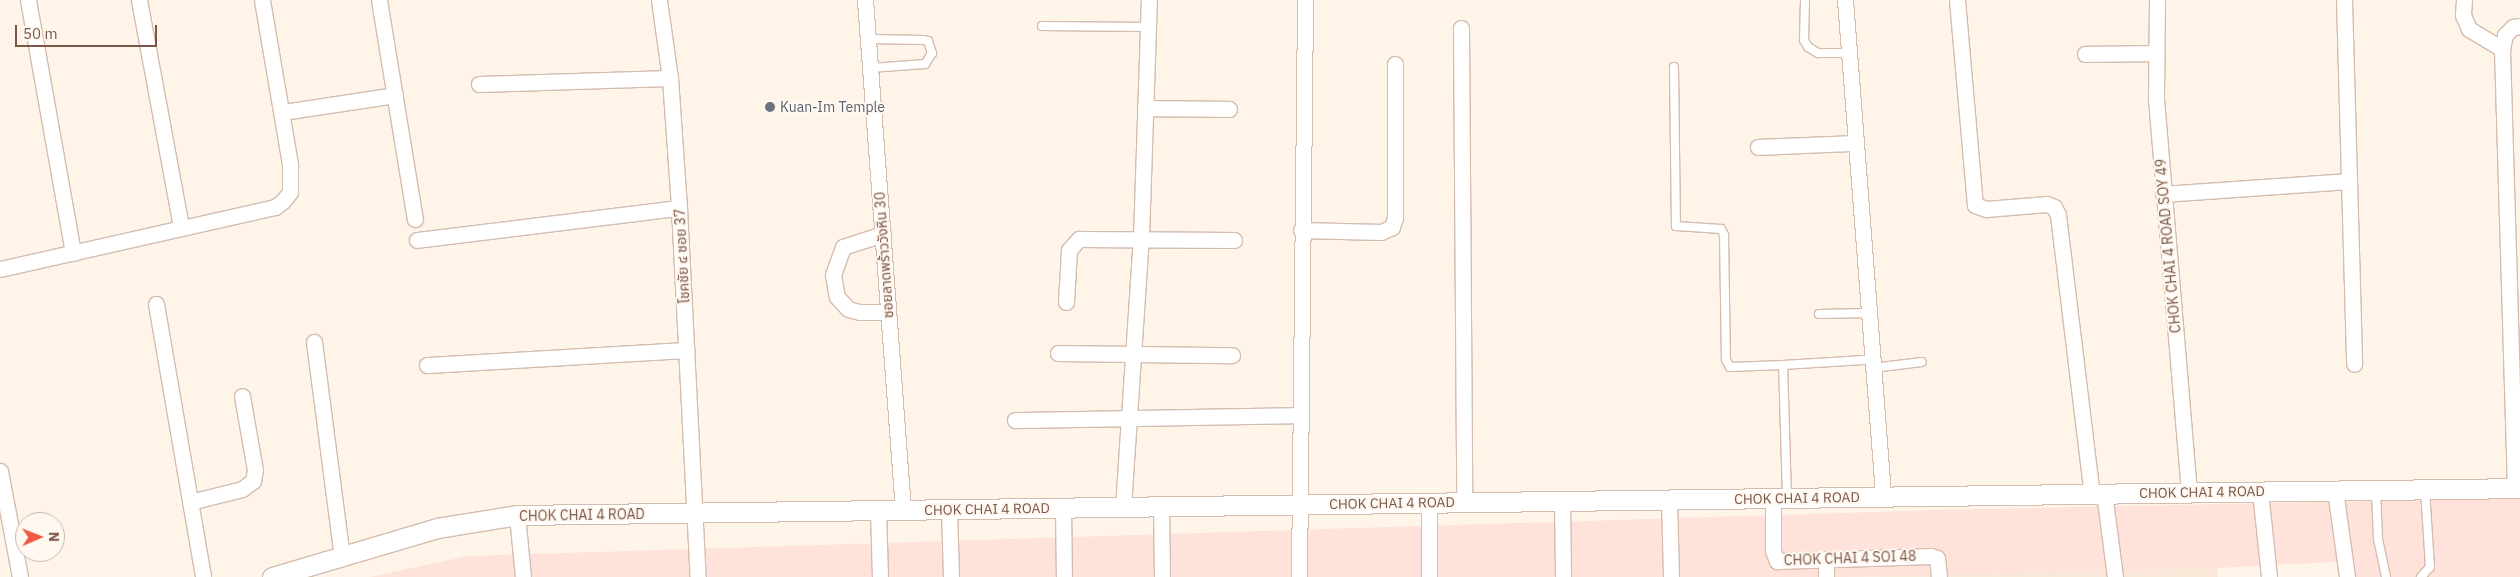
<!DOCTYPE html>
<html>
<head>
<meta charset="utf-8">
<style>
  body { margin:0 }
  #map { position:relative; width:2520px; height:577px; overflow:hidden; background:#fef4e8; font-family:"IBM Plex Sans","Noto Sans Thai",sans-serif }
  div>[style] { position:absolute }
  .residential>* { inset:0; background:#f9e8d8 }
  .commercial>* { inset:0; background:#ffe3db }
  .roads { filter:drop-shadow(1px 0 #d4bcaf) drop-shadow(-1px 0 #d4bcaf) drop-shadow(0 1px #d4bcaf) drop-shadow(0 -1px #d4bcaf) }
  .service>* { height:8px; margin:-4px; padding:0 4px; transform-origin:4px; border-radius:4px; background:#fff }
  .minor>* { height:15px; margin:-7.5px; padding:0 7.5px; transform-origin:7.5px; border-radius:7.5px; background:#fff }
  .tertiary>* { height:19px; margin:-9.5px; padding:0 9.5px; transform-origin:9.5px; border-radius:9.5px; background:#fff }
  .dots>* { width:14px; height:14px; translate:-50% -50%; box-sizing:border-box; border:2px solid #fff8f0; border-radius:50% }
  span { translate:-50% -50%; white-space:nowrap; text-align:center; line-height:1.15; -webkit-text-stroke:4px #fff8f0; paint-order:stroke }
  .worship-label { font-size:14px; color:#5b616d }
  .left { translate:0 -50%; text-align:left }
  .street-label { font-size:14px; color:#7b5649 }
  .north { position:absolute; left:15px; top:512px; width:50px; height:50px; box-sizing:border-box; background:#fff8f0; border:1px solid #cab7ad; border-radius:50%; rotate:89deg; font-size:14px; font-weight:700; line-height:20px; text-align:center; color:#7b5649 }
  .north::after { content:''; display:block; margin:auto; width:18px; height:22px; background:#f15b44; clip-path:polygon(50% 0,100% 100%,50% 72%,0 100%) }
  .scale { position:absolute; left:15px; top:25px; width:142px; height:22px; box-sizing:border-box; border:2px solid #7b5649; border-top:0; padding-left:6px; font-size:15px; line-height:18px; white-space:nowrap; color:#7b5649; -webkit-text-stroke:4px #fff8f0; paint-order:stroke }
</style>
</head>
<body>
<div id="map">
  <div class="residential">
    <div style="clip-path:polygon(2217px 568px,2218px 577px,1847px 577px)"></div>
  </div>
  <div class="commercial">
    <div style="clip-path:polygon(2520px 498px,2520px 577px,2356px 577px,2353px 561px,2217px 568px,1847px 577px,370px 577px,468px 556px,1935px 510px)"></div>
  </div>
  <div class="roads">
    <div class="service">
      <div style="left:1805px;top:0;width:40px;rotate:91.4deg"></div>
      <div style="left:1804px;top:40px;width:8px;rotate:60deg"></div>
      <div style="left:1808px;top:47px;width:12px;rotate:31deg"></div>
      <div style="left:1818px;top:53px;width:31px"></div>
      <div style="left:1042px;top:26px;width:106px;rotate:0.5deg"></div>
      <div style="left:868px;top:39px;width:55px;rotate:1deg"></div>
      <div style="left:923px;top:40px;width:5px;rotate:11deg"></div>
      <div style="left:928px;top:41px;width:13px;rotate:72deg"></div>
      <div style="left:932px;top:53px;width:13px;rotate:122deg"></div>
      <div style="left:925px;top:64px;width:55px;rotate:175.8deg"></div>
      <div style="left:1674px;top:67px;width:159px;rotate:89.3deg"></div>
      <div style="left:1676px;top:226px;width:45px;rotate:3.8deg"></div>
      <div style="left:1721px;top:229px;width:7px;rotate:63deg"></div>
      <div style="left:1724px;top:235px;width:125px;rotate:89.1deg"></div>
      <div style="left:1726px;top:360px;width:8px;rotate:60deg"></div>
      <div style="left:1730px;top:367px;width:53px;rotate:-2.2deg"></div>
      <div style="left:1819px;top:314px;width:50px;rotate:-1.1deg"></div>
      <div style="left:1873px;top:368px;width:49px;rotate:-7deg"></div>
      <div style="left:2376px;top:490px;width:49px;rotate:87.7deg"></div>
      <div style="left:2378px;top:539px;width:39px;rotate:78deg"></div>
      <div style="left:1787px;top:498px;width:133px;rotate:-91.7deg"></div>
      <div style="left:1783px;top:365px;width:81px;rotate:-3.5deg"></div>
      <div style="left:2421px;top:577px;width:13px;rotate:-48deg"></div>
      <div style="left:2430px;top:567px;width:78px;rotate:-93.7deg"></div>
    </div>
    <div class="minor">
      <div style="left:28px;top:0;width:257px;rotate:79.9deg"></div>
      <div style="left:139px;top:0;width:231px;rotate:79.5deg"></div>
      <div style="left:379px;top:0;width:222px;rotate:80.7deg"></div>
      <div style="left:659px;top:0;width:79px;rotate:82deg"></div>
      <div style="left:670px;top:78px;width:130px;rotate:86deg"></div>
      <div style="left:679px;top:208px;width:369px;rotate:87.1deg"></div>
      <div style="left:865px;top:0;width:511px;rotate:85.74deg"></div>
      <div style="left:1845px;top:0;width:498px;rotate:85.6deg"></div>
      <div style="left:1957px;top:0;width:206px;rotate:85deg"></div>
      <div style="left:1975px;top:205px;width:12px;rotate:20deg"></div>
      <div style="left:1986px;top:209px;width:61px;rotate:-4.7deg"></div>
      <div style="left:2047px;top:204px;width:8px;rotate:23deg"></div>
      <div style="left:2054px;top:207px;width:9px;rotate:63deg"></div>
      <div style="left:2058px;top:215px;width:281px;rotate:83.1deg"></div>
      <div style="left:2157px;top:0;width:99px;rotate:90.6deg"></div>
      <div style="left:2156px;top:99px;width:394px;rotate:85.2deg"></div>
      <div style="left:2344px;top:0;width:364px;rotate:88.4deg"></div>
      <div style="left:2464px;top:0;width:15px;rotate:94deg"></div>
      <div style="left:2463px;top:15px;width:15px;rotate:67deg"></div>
      <div style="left:2469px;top:29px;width:39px;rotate:31deg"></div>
      <div style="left:1461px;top:28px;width:474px;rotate:89.6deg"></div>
      <div style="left:2085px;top:54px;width:71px;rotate:-0.8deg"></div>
      <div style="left:479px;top:84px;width:191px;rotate:-1.8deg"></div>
      <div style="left:1145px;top:108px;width:84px;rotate:0.7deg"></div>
      <div style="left:283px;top:112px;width:113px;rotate:-8.6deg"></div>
      <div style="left:1758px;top:147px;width:97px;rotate:-2.4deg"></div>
      <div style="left:2163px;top:194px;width:186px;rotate:-4deg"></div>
      <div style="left:1301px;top:230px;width:80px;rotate:1.4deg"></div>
      <div style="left:1381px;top:232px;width:12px;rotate:-24deg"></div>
      <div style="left:1392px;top:227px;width:9px;rotate:-72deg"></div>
      <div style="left:1395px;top:218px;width:154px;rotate:-90deg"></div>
      <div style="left:883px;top:234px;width:42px;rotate:162deg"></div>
      <div style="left:843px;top:247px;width:30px;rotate:110deg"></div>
      <div style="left:833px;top:275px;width:22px;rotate:80deg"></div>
      <div style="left:837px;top:297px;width:16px;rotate:47deg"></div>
      <div style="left:848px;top:309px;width:12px;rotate:14deg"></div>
      <div style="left:860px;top:312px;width:28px"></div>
      <div style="left:417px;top:240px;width:264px;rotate:-7deg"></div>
      <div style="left:0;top:269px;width:282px;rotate:-12.7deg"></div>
      <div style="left:275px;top:207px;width:10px;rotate:-37deg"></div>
      <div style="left:283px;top:201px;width:11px;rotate:-52deg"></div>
      <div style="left:290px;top:192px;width:28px;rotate:-90deg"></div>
      <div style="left:290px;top:164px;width:166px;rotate:-99.7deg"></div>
      <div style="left:1066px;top:302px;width:52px;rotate:-86.7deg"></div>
      <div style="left:1069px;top:250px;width:15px;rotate:-48deg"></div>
      <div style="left:1079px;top:239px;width:155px;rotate:0.4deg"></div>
      <div style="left:156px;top:304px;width:277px;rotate:80.2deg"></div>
      <div style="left:314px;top:342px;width:218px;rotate:82.6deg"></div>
      <div style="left:1058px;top:353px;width:174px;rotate:0.7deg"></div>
      <div style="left:427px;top:365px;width:260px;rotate:-3.3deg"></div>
      <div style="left:1015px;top:420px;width:283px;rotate:-1deg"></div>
      <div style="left:0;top:471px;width:108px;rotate:79.3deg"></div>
      <div style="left:2515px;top:488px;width:439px;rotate:-91.7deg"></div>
      <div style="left:2502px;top:49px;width:14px;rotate:-78deg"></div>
      <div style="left:2505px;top:35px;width:11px;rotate:-45deg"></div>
      <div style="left:2513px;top:27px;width:7px;rotate:-8deg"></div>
      <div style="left:2335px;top:490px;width:88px;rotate:82.1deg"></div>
      <div style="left:2260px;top:491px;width:86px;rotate:84deg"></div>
      <div style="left:2104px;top:493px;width:85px;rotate:82.5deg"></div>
      <div style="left:1773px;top:498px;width:53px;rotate:90deg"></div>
      <div style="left:1773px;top:551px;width:11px;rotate:68deg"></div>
      <div style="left:1777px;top:561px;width:154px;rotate:-1.9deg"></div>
      <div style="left:1931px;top:556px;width:6px;rotate:18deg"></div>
      <div style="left:1937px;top:558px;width:19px;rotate:84deg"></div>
      <div style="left:1669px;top:499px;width:78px;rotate:88.5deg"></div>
      <div style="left:1562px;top:501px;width:76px;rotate:89.2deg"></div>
      <div style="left:190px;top:502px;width:54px;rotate:-14deg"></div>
      <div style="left:242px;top:489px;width:14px;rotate:-36deg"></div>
      <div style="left:253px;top:481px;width:11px;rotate:-80deg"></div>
      <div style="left:255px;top:470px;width:75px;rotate:-100deg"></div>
      <div style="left:1429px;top:503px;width:74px;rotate:90deg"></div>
      <div style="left:1161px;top:506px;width:71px;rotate:89.2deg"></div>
      <div style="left:1123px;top:507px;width:270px;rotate:-86.2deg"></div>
      <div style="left:1141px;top:238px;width:238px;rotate:-88.1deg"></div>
      <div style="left:1063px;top:508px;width:69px;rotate:89.2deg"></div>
      <div style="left:949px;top:509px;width:68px;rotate:88.3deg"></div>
      <div style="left:878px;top:510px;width:67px;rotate:88.3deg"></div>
      <div style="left:517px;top:515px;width:62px;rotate:84.5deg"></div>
      <div style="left:1826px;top:559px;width:18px;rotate:90deg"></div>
      <div style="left:1299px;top:577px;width:577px;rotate:-89.4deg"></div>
    </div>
    <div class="tertiary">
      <div style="left:272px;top:577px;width:172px;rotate:-16.5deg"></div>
      <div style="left:437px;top:528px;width:81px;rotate:-9.2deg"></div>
      <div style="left:517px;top:515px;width:2003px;rotate:-0.77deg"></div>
    </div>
  </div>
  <div class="dots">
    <div style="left:770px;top:107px;background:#6b7280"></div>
  </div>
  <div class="worship-label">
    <span class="left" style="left:780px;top:107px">Kuan-Im Temple</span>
  </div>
  <div class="street-label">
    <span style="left:2168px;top:246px;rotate:-95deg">CHOK CHAI 4 ROAD SOY 49</span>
    <span style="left:884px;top:255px;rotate:-94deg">ซอยลาดพร้าววังหิน 30</span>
    <span style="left:682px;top:256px;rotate:-93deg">โชคชัย ๔ ซอย 37</span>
    <span style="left:2202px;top:492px;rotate:-1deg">CHOK CHAI 4 ROAD</span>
    <span style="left:1797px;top:498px;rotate:-1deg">CHOK CHAI 4 ROAD</span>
    <span style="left:1392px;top:503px;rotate:-1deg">CHOK CHAI 4 ROAD</span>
    <span style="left:987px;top:509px;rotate:-1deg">CHOK CHAI 4 ROAD</span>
    <span style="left:582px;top:515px;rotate:-1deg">CHOK CHAI 4 ROAD</span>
    <span style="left:1850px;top:558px;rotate:-2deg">CHOK CHAI 4 SOI 48</span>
  </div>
  <div class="north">N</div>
  <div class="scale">50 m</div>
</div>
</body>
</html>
